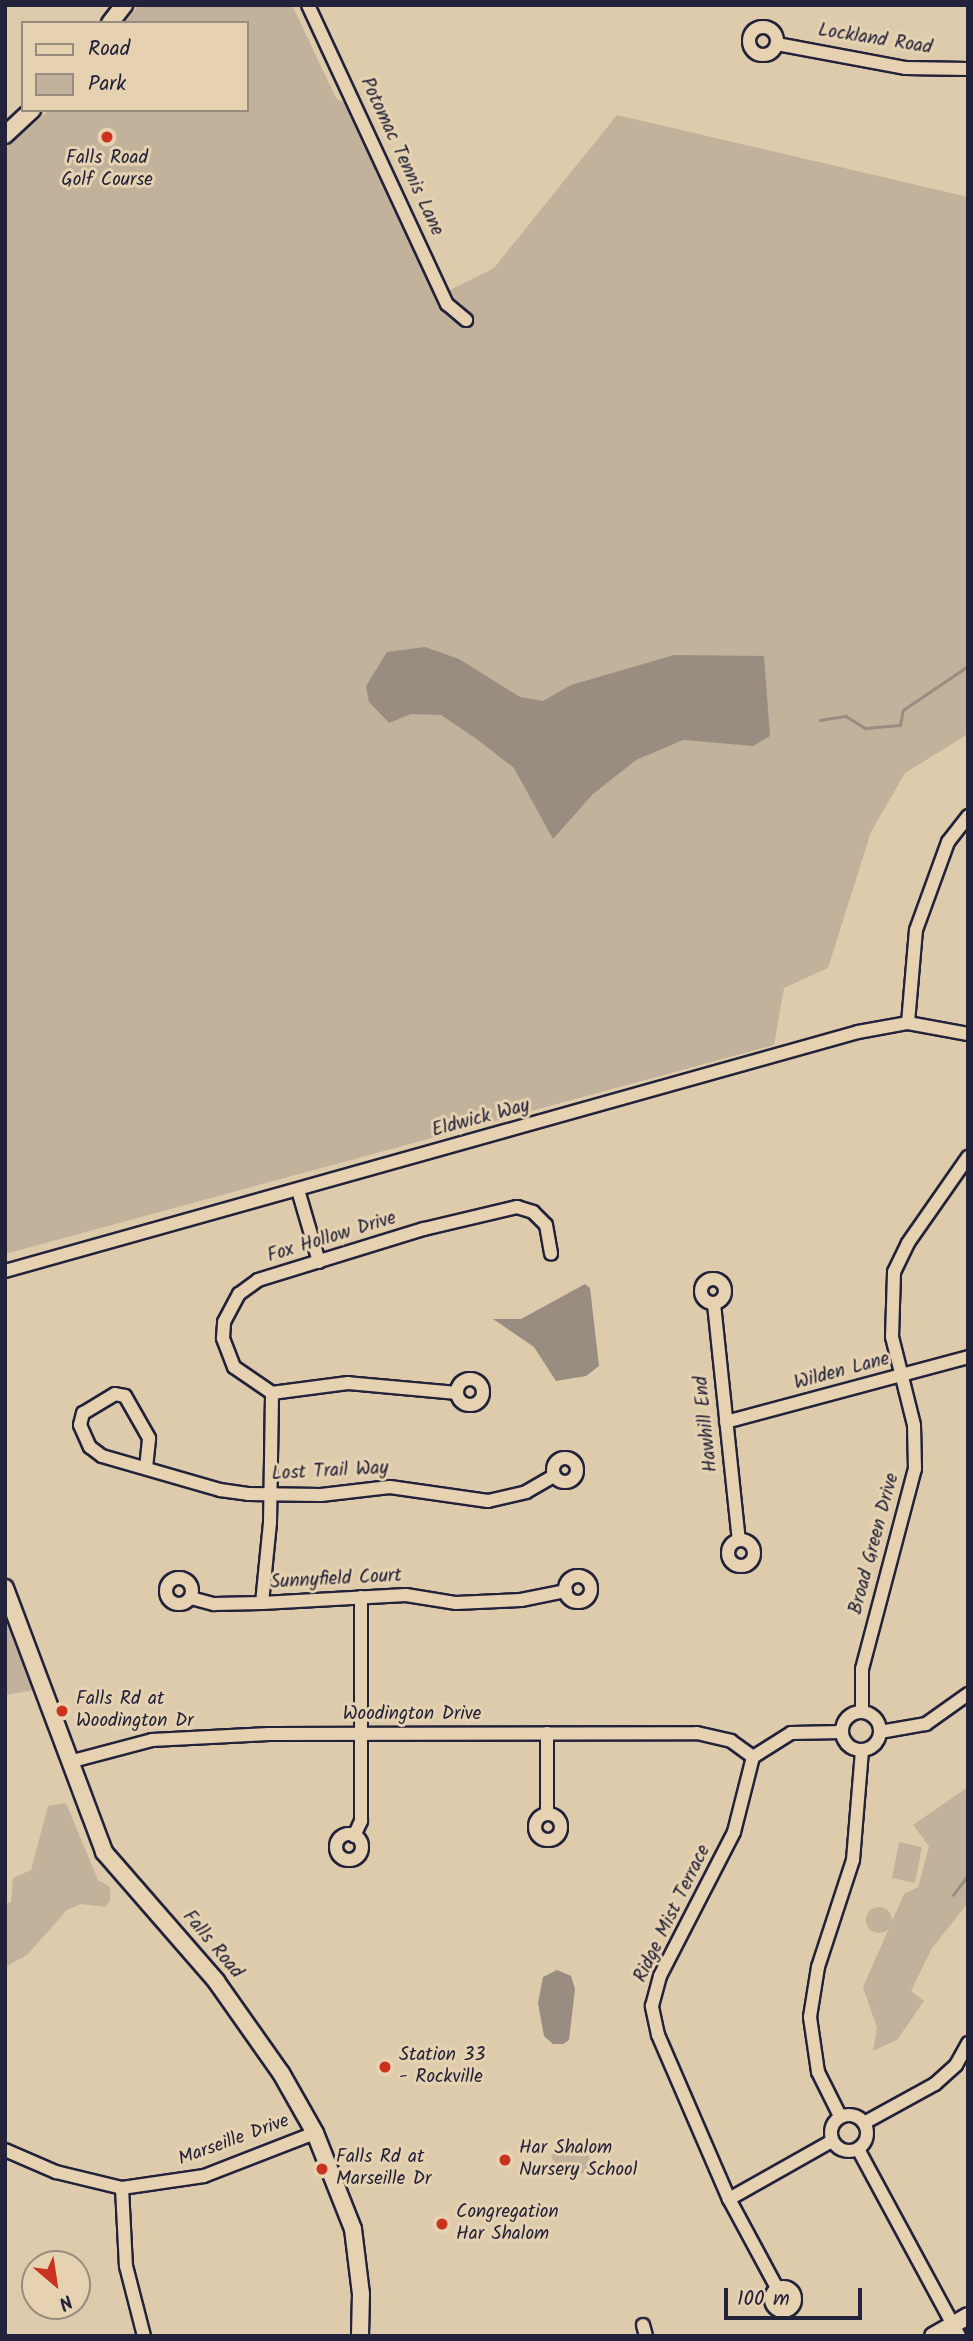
<!DOCTYPE html>
<html>
<head>
<meta charset="utf-8">
<style>
  body { margin:0 }
  #map { position:relative; width:973px; height:2341px; overflow:hidden; background:#decbab; font-family:Kalam,sans-serif }
  div>[style] { position:absolute }
  .green>* { inset:0; background:#c2b29b }
  .round { border-radius:50% }
  .water>* { inset:0; background:#998d82 }
  .stream>* { height:2.5px; margin:-1.25px; padding:0 1.25px; transform-origin:1.25px; border-radius:1.25px; background:#998d82 }
  .roads { filter:drop-shadow(2px 0 #22223b) drop-shadow(-2px 0 #22223b) drop-shadow(0 2px #22223b) drop-shadow(0 -2px #22223b) }
  .minor>* { height:12px; margin:-6px; padding:0 6px; transform-origin:6px; border-radius:6px; background:#e6d2b0 }
  .minor>.ring { margin:-6px; padding:0; box-sizing:content-box; background:none; border:12px solid #e6d2b0; border-radius:50% }
  .major>* { height:16px; margin:-8px; padding:0 8px; transform-origin:8px; border-radius:8px; background:#e6d2b0 }
  .dots>* { width:19px; height:19px; translate:-50% -50%; box-sizing:border-box; border:4px solid #e6d2b0; border-radius:50% }
  span { translate:-50% -50%; white-space:nowrap; text-align:center; line-height:1.15; -webkit-text-stroke:6px #e6d2b0; paint-order:stroke }
  .street-label { font-size:19px; color:#22223b }
  .poi-label { font-size:19px; color:#22223b }
  .left { translate:0 -50%; text-align:left }
  .frame { position:absolute; inset:0; border:7px solid #22223b; pointer-events:none }
  .legend { position:absolute; left:21px; top:21px; width:228px; height:91px; box-sizing:border-box; background:#e6d2b0; border:2px solid #988c81; margin:0; padding:9px 12px; list-style:none; font-size:21px; color:#22223b }
  .legend li { display:flex; align-items:center; gap:14px; height:35px }
  .legend b { width:35px; border:2px solid #988c81 }
  .north { position:absolute; left:21px; top:2250px; width:70px; height:70px; box-sizing:border-box; background:#e6d2b0; border:2px solid #988c81; border-radius:50%; rotate:151deg; font-size:19px; font-weight:700; line-height:28px; text-align:center; color:#22223b }
  .north::after { content:''; display:block; margin:auto; width:24px; height:32px; background:#c8321e; clip-path:polygon(50% 0,100% 100%,50% 72%,0 100%) }
  .scale { position:absolute; left:724px; top:2288px; width:138px; height:32px; box-sizing:border-box; border:4px solid #22223b; border-top:0; padding-left:9px; font-size:21px; line-height:24px; white-space:nowrap; color:#22223b; -webkit-text-stroke:5px #e6d2b0; paint-order:stroke }
</style>
</head>
<body>
<div id="map">
  <div class="green">
    <div style="clip-path:polygon(139px 5px,292px 5px,336px 98px,364px 114px,446px 292px,494px 268px,617px 115px,968px 197px,968px 734px,905px 773px,871px 832px,828px 968px,784px 988px,774px 1045px,5px 1254px,5px 149px,49px 110px,247px 110px,247px 23px,124px 23px)"></div>
    <div style="clip-path:polygon(5px 1606px,35px 1690px,5px 1695px)"></div>
    <div style="clip-path:polygon(968px 1787px,968px 1903px,932px 1948px,911px 1991px,924px 2001px,897px 2040px,873px 2051px,877px 2028px,863px 1987px,904px 1894px,918px 1887px,929px 1846px,913px 1825px)"></div>
    <div style="clip-path:polygon(66px 1803px,98px 1880px,110px 1887px,110px 1901px,105px 1907px,81px 1904px,67px 1910px,27px 1955px,5px 1967px,5px 1904px,11px 1902px,13px 1878px,31px 1870px,48px 1806px)"></div>
    <div style="clip-path:polygon(899px 1842px,922px 1847px,915px 1883px,892px 1878px)"></div>
    <div class="round" style="left:866px;top:1907px;width:26px;height:26px"></div>
    <div style="clip-path:polygon(562px 2144px,586px 2149px,593px 2166px,582px 2174px,577px 2166px,569px 2171px,557px 2168px,551px 2156px)"></div>
  </div>
  <div class="water">
    <div style="clip-path:polygon(425px 647px,459px 659px,520px 697px,543px 701px,571px 685px,674px 655px,764px 656px,770px 736px,753px 746px,683px 740px,636px 760px,593px 794px,553px 839px,514px 768px,478px 740px,441px 715px,411px 714px,389px 723px,369px 702px,366px 686px,387px 652px)"></div>
    <div style="clip-path:polygon(585px 1284px,590px 1288px,599px 1366px,586px 1376px,556px 1381px,534px 1347px,493px 1319px,521px 1319px)"></div>
    <div style="clip-path:polygon(557px 1970px,571px 1976px,575px 1989px,569px 2040px,563px 2044px,553px 2044px,544px 2036px,538px 2003px,543px 1977px)"></div>
  </div>
  <div class="stream">
    <div style="left:820px;top:720px;width:26px;rotate:-9deg"></div>
    <div style="left:846px;top:716px;width:22px;rotate:32deg"></div>
    <div style="left:865px;top:728px;width:35px;rotate:-5deg"></div>
    <div style="left:900px;top:725px;width:15px;rotate:-79deg"></div>
    <div style="left:903px;top:710px;width:78px;rotate:-34.1deg"></div>
    <div style="left:953px;top:1895px;width:25px;rotate:-53deg"></div>
  </div>
  <div class="roads">
    <div class="minor">
      <div style="left:308px;top:5px;width:330px;rotate:65.1deg"></div>
      <div style="left:447px;top:304px;width:25px;rotate:40deg"></div>
      <div class="ring" style="left:749px;top:27px;width:16px;height:16px"></div>
      <div style="left:777px;top:44px;width:130px;rotate:10.6deg"></div>
      <div style="left:905px;top:68px;width:63px;rotate:0.9deg"></div>
      <div style="left:908px;top:1023px;width:93px;rotate:-85.1deg"></div>
      <div style="left:916px;top:930px;width:94px;rotate:-70deg"></div>
      <div style="left:948px;top:842px;width:33px;rotate:-52deg"></div>
      <div style="left:298px;top:1190px;width:75px;rotate:73.7deg"></div>
      <div style="left:5px;top:1271px;width:886px;rotate:-15.65deg"></div>
      <div style="left:858px;top:1032px;width:51px;rotate:-10.2deg"></div>
      <div style="left:908px;top:1023px;width:61px;rotate:10.4deg"></div>
      <div class="ring" style="left:701px;top:1279px;width:12px;height:12px"></div>
      <div style="left:714px;top:1304px;width:237px;rotate:84deg"></div>
      <div class="ring" style="left:457px;top:1379px;width:14px;height:14px"></div>
      <div style="left:457px;top:1393px;width:109px;rotate:-174.8deg"></div>
      <div style="left:348px;top:1383px;width:77px;rotate:172.5deg"></div>
      <div style="left:272px;top:1393px;width:46px;rotate:-145.6deg"></div>
      <div style="left:234px;top:1367px;width:31px;rotate:-111deg"></div>
      <div style="left:223px;top:1338px;width:16px;rotate:-86deg"></div>
      <div style="left:224px;top:1322px;width:32px;rotate:-62deg"></div>
      <div style="left:239px;top:1294px;width:24px;rotate:-36deg"></div>
      <div style="left:258px;top:1280px;width:174px;rotate:-17.1deg"></div>
      <div style="left:424px;top:1229px;width:96px;rotate:-13.3deg"></div>
      <div style="left:517px;top:1207px;width:17px;rotate:17deg"></div>
      <div style="left:533px;top:1212px;width:18px;rotate:45deg"></div>
      <div style="left:546px;top:1225px;width:29px;rotate:80deg"></div>
      <div style="left:726px;top:1422px;width:251px;rotate:-15deg"></div>
      <div class="ring" style="left:553px;top:1458px;width:12px;height:12px"></div>
      <div style="left:146px;top:1468px;width:30px;rotate:-84deg"></div>
      <div style="left:149px;top:1438px;width:48px;rotate:-119.7deg"></div>
      <div style="left:125px;top:1396px;width:10px;rotate:-169deg"></div>
      <div style="left:115px;top:1394px;width:37px;rotate:149deg"></div>
      <div style="left:83px;top:1413px;width:12px;rotate:104deg"></div>
      <div style="left:80px;top:1425px;width:24px;rotate:66deg"></div>
      <div style="left:90px;top:1447px;width:15px;rotate:37deg"></div>
      <div style="left:102px;top:1456px;width:123px;rotate:16.1deg"></div>
      <div style="left:220px;top:1490px;width:28px;rotate:8deg"></div>
      <div style="left:248px;top:1494px;width:73px;rotate:0.8deg"></div>
      <div style="left:321px;top:1495px;width:69px;rotate:-6.6deg"></div>
      <div style="left:390px;top:1487px;width:99px;rotate:8.1deg"></div>
      <div style="left:488px;top:1501px;width:39px;rotate:-13deg"></div>
      <div style="left:526px;top:1492px;width:32px;rotate:-30deg"></div>
      <div class="ring" style="left:728px;top:1540px;width:14px;height:14px"></div>
      <div class="ring" style="left:565px;top:1576px;width:14px;height:14px"></div>
      <div class="ring" style="left:166px;top:1578px;width:14px;height:14px"></div>
      <div style="left:191px;top:1598px;width:24px;rotate:15deg"></div>
      <div style="left:214px;top:1604px;width:48px;rotate:-1.2deg"></div>
      <div style="left:262px;top:1603px;width:144px;rotate:-3.2deg"></div>
      <div style="left:406px;top:1595px;width:51px;rotate:9.1deg"></div>
      <div style="left:456px;top:1603px;width:65px;rotate:-2.6deg"></div>
      <div style="left:521px;top:1600px;width:46px;rotate:-11.3deg"></div>
      <div style="left:262px;top:1603px;width:80px;rotate:-84.3deg"></div>
      <div style="left:270px;top:1523px;width:130px;rotate:-89.1deg"></div>
      <div style="left:862px;top:1712px;width:43px;rotate:-90deg"></div>
      <div style="left:862px;top:1669px;width:207px;rotate:-75.2deg"></div>
      <div style="left:915px;top:1469px;width:44px;rotate:-91.3deg"></div>
      <div style="left:914px;top:1425px;width:91px;rotate:-104deg"></div>
      <div style="left:892px;top:1337px;width:65px;rotate:-88.2deg"></div>
      <div style="left:894px;top:1272px;width:32px;rotate:-64deg"></div>
      <div style="left:908px;top:1243px;width:105px;rotate:-55.1deg"></div>
      <div class="ring" style="left:842px;top:1712px;width:26px;height:26px"></div>
      <div style="left:880px;top:1732px;width:47px;rotate:-9.9deg"></div>
      <div style="left:926px;top:1724px;width:52px;rotate:-35.5deg"></div>
      <div style="left:547px;top:1733px;width:81px;rotate:90deg"></div>
      <div style="left:69px;top:1762px;width:86px;rotate:-14.8deg"></div>
      <div style="left:152px;top:1740px;width:117px;rotate:-2.9deg"></div>
      <div style="left:269px;top:1734px;width:428px;rotate:-0.1deg"></div>
      <div style="left:697px;top:1733px;width:35px;rotate:13deg"></div>
      <div style="left:731px;top:1741px;width:27px;rotate:36deg"></div>
      <div class="ring" style="left:535px;top:1814px;width:14px;height:14px"></div>
      <div class="ring" style="left:336px;top:1834px;width:14px;height:14px"></div>
      <div style="left:354px;top:1836px;width:17px;rotate:-65deg"></div>
      <div style="left:361px;top:1821px;width:224px;rotate:-90deg"></div>
      <div class="ring" style="left:831px;top:2115px;width:24px;height:24px"></div>
      <div style="left:840px;top:2116px;width:49px;rotate:-116.6deg"></div>
      <div style="left:818px;top:2072px;width:56px;rotate:-98.3deg"></div>
      <div style="left:810px;top:2017px;width:51px;rotate:-80.9deg"></div>
      <div style="left:818px;top:1967px;width:113px;rotate:-71.9deg"></div>
      <div style="left:853px;top:1860px;width:110px;rotate:-85.3deg"></div>
      <div style="left:864px;top:2123px;width:81px;rotate:-28.8deg"></div>
      <div style="left:935px;top:2084px;width:28px;rotate:-42deg"></div>
      <div style="left:956px;top:2065px;width:25px;rotate:-61deg"></div>
      <div style="left:858px;top:2149px;width:213px;rotate:61.6deg"></div>
      <div style="left:5px;top:2150px;width:56px;rotate:23.3deg"></div>
      <div style="left:56px;top:2172px;width:68px;rotate:13.6deg"></div>
      <div style="left:122px;top:2188px;width:83px;rotate:-8.3deg"></div>
      <div style="left:204px;top:2176px;width:119px;rotate:-21.2deg"></div>
      <div style="left:122px;top:2188px;width:78px;rotate:87.1deg"></div>
      <div style="left:126px;top:2266px;width:72px;rotate:75.6deg"></div>
      <div style="left:729px;top:2199px;width:118px;rotate:-29.4deg"></div>
      <div class="ring" style="left:771px;top:2287px;width:12px;height:12px"></div>
      <div style="left:777px;top:2288px;width:101px;rotate:-118.3deg"></div>
      <div style="left:729px;top:2199px;width:179px;rotate:-113.4deg"></div>
      <div style="left:658px;top:2035px;width:30px;rotate:-102deg"></div>
      <div style="left:652px;top:2006px;width:31px;rotate:-75deg"></div>
      <div style="left:660px;top:1976px;width:162px;rotate:-62.8deg"></div>
      <div style="left:734px;top:1832px;width:77px;rotate:-75.8deg"></div>
      <div style="left:753px;top:1757px;width:45px;rotate:-32.3deg"></div>
      <div style="left:791px;top:1733px;width:51px;rotate:-1.1deg"></div>
      <div style="left:643px;top:2325px;width:11px;rotate:75deg"></div>
    </div>
    <div class="major">
      <div style="left:110px;top:23px;width:23px;rotate:-52deg"></div>
      <div style="left:5px;top:135px;width:37px;rotate:-43deg"></div>
      <div style="left:5px;top:1588px;width:282px;rotate:69.4deg"></div>
      <div style="left:104px;top:1852px;width:171px;rotate:49deg"></div>
      <div style="left:216px;top:1981px;width:113px;rotate:54.8deg"></div>
      <div style="left:281px;top:2073px;width:69px;rotate:60.5deg"></div>
      <div style="left:315px;top:2133px;width:103px;rotate:68.4deg"></div>
      <div style="left:353px;top:2229px;width:65px;rotate:83deg"></div>
      <div style="left:361px;top:2294px;width:42px;rotate:91.4deg"></div>
      <div style="left:933px;top:2336px;width:40px;rotate:-29.7deg"></div>
    </div>
  </div>
  <div class="dots">
    <div style="left:107px;top:137px;background:#c8321e"></div>
    <div style="left:62px;top:1711px;background:#c8321e"></div>
    <div style="left:385px;top:2067px;background:#c8321e"></div>
    <div style="left:505px;top:2160px;background:#c8321e"></div>
    <div style="left:322px;top:2169px;background:#c8321e"></div>
    <div style="left:442px;top:2224px;background:#c8321e"></div>
  </div>
  <div class="street-label">
    <span style="left:875px;top:40px;rotate:9deg">Lockland Road</span>
    <span style="left:401px;top:157px;rotate:65deg">Potomac Tennis Lane</span>
    <span style="left:481px;top:1119px;rotate:-15deg">Eldwick Way</span>
    <span style="left:332px;top:1238px;rotate:-17deg">Fox Hollow Drive</span>
    <span style="left:842px;top:1372px;rotate:-15deg">Wilden Lane</span>
    <span style="left:707px;top:1424px;rotate:-96deg">Hawhill End</span>
    <span style="left:330px;top:1472px;rotate:-3deg">Lost Trail Way</span>
    <span style="left:875px;top:1544px;rotate:-75deg">Broad Green Drive</span>
    <span style="left:336px;top:1580px;rotate:-3deg">Sunnyfield Court</span>
    <span style="left:412px;top:1715px">Woodington Drive</span>
    <span style="left:673px;top:1914px;rotate:-64deg">Ridge Mist Terrace</span>
    <span style="left:212px;top:1945px;rotate:50deg">Falls Road</span>
    <span style="left:234px;top:2141px;rotate:-20deg">Marseille Drive</span>
  </div>
  <div class="poi-label">
    <span style="left:107px;top:170px">Falls Road<br>Golf Course</span>
    <span class="left" style="left:76px;top:1711px">Falls Rd at<br>Woodington Dr</span>
    <span class="left" style="left:399px;top:2067px">Station 33<br>- Rockville</span>
    <span class="left" style="left:519px;top:2160px">Har Shalom<br>Nursery School</span>
    <span class="left" style="left:336px;top:2169px">Falls Rd at<br>Marseille Dr</span>
    <span class="left" style="left:456px;top:2224px">Congregation<br>Har Shalom</span>
  </div>
  <div class="frame"></div>
  <ul class="legend">
  <li><b style="height:9px;background:#e6d2b0"></b>Road</li>
  <li><b style="height:19px;background:#c2b29b"></b>Park</li>
  </ul>
  <div class="north">N</div>
  <div class="scale">100 m</div>
</div>
</body>
</html>
